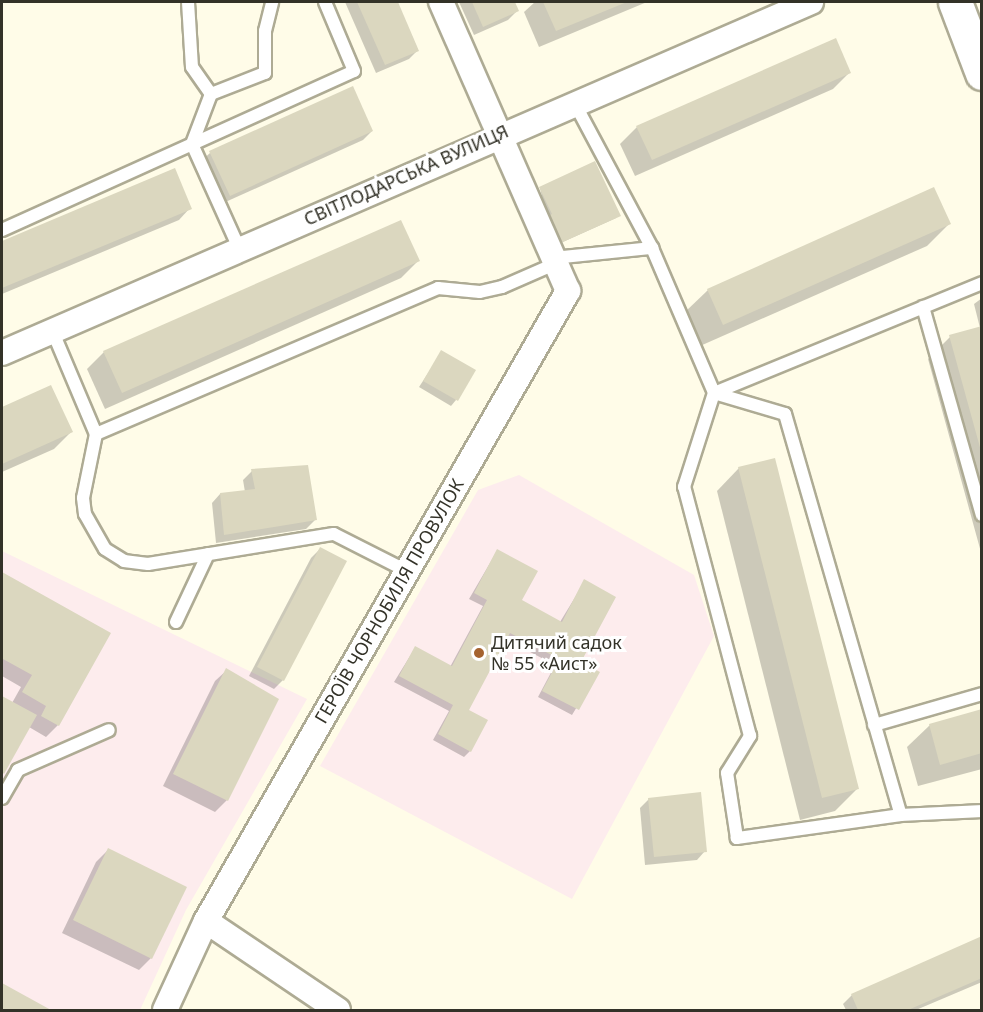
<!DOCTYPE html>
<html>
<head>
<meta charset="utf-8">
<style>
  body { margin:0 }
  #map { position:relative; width:983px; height:1012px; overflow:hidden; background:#fffce8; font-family:"Noto Sans",sans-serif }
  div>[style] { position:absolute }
  .education>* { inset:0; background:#fdeced }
  .shadow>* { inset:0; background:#0003 }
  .building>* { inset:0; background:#dbd7bf }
  .roads { filter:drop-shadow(2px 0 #aeab94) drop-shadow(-2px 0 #aeab94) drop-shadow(0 2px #aeab94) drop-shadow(0 -2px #aeab94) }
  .service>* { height:12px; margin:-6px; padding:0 6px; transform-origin:6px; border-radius:6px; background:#fff }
  .minor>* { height:24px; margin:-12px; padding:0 12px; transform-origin:12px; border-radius:12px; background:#fff }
  .secondary>* { height:33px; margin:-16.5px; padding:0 16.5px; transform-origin:16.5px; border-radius:16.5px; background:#fff }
  .dots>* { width:16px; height:16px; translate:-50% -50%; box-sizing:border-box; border:3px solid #fff; border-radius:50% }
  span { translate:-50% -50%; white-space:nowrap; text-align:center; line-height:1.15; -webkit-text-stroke:6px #fff; paint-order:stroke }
  .street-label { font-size:18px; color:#333228 }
  .poi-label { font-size:18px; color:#333228 }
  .left { translate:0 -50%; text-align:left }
  .frame { position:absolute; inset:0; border:3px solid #333228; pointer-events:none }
</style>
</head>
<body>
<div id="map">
  <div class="education">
    <div style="clip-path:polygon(519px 475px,694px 575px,714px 636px,572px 899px,320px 766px,478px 490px)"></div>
    <div style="clip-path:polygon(2px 551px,307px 699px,186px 910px,140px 1010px,2px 1010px)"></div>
  </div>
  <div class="shadow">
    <div style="clip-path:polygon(345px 2px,397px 2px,418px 50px,409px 59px,376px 73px)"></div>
    <div style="clip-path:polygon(459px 2px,513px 2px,517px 11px,508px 20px,474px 35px)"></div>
    <div style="clip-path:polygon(535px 2px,647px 2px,539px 47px,524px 12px)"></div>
    <div style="clip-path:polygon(849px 73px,833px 89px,635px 176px,620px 144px,637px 127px)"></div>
    <div style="clip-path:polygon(372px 131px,363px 140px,221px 204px,201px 161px,210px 153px)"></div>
    <div style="clip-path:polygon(174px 170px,190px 208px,179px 220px,2px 294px,2px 242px)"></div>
    <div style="clip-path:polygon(540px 188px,616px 218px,554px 246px)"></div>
    <div style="clip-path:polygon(949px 224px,927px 246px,700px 346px,685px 312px,708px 290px)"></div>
    <div style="clip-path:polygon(418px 261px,401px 278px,105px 409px,87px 369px,104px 352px)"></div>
    <div style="clip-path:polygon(982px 298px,982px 556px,928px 359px,950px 337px,980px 328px,974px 304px)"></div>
    <div style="clip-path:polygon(442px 352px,456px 400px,451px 406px,419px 387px)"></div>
    <div style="clip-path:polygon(51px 387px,71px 432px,54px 449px,2px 472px,2px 409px)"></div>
    <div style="clip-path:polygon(739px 468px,857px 789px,835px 811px,800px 820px,717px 491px)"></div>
    <div style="clip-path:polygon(252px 471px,315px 520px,306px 529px,216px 543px,212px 503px,220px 494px,245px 492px,243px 480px)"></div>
    <div style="clip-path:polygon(320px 549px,283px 680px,274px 689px,249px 676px,311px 558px)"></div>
    <div style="clip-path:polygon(497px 551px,520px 601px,560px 622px,585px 581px,579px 662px,598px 672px,572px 715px,538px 697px,555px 665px,505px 639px,467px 710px,470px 751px,464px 757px,433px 740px,449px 711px,394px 682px,415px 648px,450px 667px,483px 606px,469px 599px)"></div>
    <div style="clip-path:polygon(2px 574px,109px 634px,58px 725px,46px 737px,29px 727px,2px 774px,2px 698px,12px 703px,21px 687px,2px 676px)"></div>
    <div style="clip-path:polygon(227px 670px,227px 800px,215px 812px,163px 786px,215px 681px)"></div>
    <div style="clip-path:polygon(982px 711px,982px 769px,918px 786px,907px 747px,930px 725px)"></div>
    <div style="clip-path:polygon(649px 799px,705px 851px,697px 860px,645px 865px,640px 808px)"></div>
    <div style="clip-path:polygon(108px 850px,151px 958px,139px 970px,62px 933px,96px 862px)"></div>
    <div style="clip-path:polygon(982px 938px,982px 982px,916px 1010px,846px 1010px,843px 1004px,852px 995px)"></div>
    <div style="clip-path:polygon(2px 985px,47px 1010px,2px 1010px)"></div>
  </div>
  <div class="building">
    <div style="clip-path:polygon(357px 2px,398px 2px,419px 51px,385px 65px)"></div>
    <div style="clip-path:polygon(472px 2px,515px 2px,519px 11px,483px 27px)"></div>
    <div style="clip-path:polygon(543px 2px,627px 2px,556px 31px)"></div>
    <div style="clip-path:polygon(836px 38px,851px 73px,652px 160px,636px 126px)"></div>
    <div style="clip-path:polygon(353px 86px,373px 131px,230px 196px,209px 151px)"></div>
    <div style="clip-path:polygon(595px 161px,621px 216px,556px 245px,544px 218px,552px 214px,539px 187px)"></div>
    <div style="clip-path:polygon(175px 168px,192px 209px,2px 288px,2px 241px)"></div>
    <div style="clip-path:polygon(934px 187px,951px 224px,723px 325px,707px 289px)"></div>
    <div style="clip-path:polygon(401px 220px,420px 261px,122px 393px,103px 351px)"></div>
    <div style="clip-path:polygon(982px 326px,982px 451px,981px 451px,949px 335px)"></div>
    <div style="clip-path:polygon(441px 350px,476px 370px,458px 401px,423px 381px)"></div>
    <div style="clip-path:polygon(51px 385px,73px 432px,2px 464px,2px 407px)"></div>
    <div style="clip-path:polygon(775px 458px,859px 789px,822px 798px,738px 467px)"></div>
    <div style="clip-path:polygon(308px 465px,317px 520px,224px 535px,220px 493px,255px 489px,251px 469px)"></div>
    <div style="clip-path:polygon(320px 547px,347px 561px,284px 681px,257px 667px)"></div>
    <div style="clip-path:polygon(497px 549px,538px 571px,522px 600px,562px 622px,584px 579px,616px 597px,581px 662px,600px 672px,579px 710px,542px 691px,559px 659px,510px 633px,469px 710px,488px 720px,471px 752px,438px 734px,453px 705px,399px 676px,415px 646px,452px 666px,487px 600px,474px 593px)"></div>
    <div style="clip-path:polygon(2px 572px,111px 633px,59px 726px,41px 716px,46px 706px,22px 692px,32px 675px,3px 659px,2px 662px)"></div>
    <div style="clip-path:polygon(226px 668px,279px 699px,228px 801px,173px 774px)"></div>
    <div style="clip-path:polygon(2px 696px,37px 715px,4px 774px,2px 772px)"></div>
    <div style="clip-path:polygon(982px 709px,982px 753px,940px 765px,929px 724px)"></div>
    <div style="clip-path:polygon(701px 792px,707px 852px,654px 857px,648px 798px)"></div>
    <div style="clip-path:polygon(108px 848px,187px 887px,152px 959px,73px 920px)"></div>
    <div style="clip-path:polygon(982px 936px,982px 978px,908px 1010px,858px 1010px,851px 994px)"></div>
    <div style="clip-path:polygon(2px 983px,51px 1010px,2px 1010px)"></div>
  </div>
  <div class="roads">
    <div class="service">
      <div style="left:188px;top:2px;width:65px;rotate:86.5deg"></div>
      <div style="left:192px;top:67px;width:33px;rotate:55deg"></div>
      <div style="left:574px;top:102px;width:166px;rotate:61.9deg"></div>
      <div style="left:2px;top:230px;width:386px;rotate:-24.3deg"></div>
      <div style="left:354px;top:71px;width:75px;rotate:-112.8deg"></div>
      <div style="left:239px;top:248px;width:114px;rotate:-114.3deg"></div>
      <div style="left:192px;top:144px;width:53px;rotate:-69.2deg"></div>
      <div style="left:211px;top:94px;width:58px;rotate:-21.3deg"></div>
      <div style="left:265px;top:73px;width:42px;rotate:-90deg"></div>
      <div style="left:265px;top:31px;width:30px;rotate:-76deg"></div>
      <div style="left:553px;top:258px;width:100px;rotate:-5.8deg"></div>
      <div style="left:652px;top:248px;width:158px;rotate:66.8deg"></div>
      <div style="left:714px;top:393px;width:290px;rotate:-22.3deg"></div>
      <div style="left:923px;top:307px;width:216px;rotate:74.2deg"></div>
      <div style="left:52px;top:330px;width:113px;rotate:67.1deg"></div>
      <div style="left:96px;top:434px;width:65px;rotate:101.5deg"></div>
      <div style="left:83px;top:498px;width:16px;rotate:83deg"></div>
      <div style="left:85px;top:514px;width:40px;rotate:60.3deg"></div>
      <div style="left:105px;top:549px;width:22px;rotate:32deg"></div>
      <div style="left:124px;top:561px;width:24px;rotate:7deg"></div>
      <div style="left:148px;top:564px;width:188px;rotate:-9.2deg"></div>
      <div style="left:334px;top:534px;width:82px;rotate:26.9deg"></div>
      <div style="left:96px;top:434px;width:372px;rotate:-23.1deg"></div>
      <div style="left:438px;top:288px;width:42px;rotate:5.4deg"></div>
      <div style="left:480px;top:292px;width:23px;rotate:-13deg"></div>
      <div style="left:502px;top:287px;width:58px;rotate:-23.5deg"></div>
      <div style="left:176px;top:622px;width:75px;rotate:-64.8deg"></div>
      <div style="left:874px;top:725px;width:112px;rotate:-16deg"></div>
      <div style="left:2px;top:798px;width:32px;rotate:-60deg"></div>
      <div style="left:18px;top:770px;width:99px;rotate:-23.7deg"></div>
      <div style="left:901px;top:815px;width:166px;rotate:172deg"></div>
      <div style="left:737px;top:838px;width:66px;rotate:-98.7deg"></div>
      <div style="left:727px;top:773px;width:44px;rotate:-58.1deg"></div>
      <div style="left:750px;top:736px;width:258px;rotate:-104.8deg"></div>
      <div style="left:684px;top:487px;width:99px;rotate:-72.3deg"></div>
      <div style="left:714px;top:393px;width:74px;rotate:16.5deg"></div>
      <div style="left:785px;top:414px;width:417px;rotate:73.9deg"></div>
      <div style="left:901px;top:815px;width:81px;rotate:-2.8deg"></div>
    </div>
    <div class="minor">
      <div style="left:2px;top:353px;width:882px;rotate:-23.45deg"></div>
      <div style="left:165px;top:1010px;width:98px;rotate:-65.3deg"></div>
      <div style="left:338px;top:1010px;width:159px;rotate:-146deg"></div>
      <div style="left:206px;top:921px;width:727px;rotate:-60.12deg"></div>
      <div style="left:568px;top:291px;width:316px;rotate:-113.7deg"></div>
    </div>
    <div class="secondary">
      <div style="left:955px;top:2px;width:76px;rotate:69.2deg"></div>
    </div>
  </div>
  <div class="dots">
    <div style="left:479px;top:653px;background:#a5632f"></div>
  </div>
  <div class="street-label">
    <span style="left:406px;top:175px;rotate:-24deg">СВІТЛОДАРСЬКА ВУЛИЦЯ</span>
    <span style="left:389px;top:601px;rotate:-60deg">ГЕРОЇВ ЧОРНОБИЛЯ ПРОВУЛОК</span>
  </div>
  <div class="poi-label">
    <span class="left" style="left:491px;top:653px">Дитячий садок<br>№ 55 «Аист»</span>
  </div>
  <div class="frame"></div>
</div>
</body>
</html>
